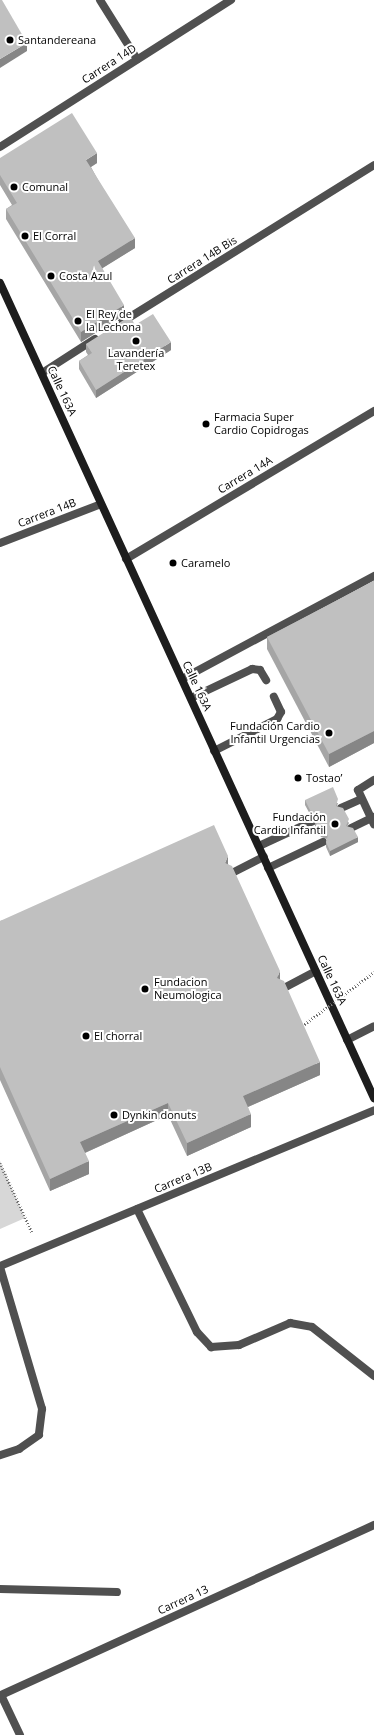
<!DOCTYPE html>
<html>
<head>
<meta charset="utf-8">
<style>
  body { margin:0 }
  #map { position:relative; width:374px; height:1735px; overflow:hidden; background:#fff; font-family:"Open Sans",sans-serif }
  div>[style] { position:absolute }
  .green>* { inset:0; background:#d7d7d7 }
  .path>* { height:2.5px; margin-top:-1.25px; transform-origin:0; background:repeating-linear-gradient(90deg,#727272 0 1px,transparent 0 3px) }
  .service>* { height:8px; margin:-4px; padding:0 4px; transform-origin:4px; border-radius:4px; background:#505050 }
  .minor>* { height:8px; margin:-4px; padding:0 4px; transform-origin:4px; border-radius:4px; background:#505050 }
  .secondary>* { height:8px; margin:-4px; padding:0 4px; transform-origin:4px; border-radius:4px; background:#1d1d1d }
  .path-bridge>* { height:2.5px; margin-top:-1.25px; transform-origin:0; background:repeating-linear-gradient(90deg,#727272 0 1px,transparent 0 3px) }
  .wall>* { inset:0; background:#a5a5a5 }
  .shaded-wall>* { inset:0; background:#868686 }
  .building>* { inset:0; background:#c0c0c0 }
  .dots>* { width:11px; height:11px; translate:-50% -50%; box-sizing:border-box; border:2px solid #fff; border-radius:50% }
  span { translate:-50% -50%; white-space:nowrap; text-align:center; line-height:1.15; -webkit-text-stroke:4px #fff; paint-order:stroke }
  .poi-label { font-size:11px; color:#000 }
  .left { translate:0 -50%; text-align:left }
  .right { translate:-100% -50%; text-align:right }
  .street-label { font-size:11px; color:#000 }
</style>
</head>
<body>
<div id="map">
  <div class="green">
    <div style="clip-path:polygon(0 1161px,25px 1218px,0 1229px)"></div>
  </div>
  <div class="path">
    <div style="left:0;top:1163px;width:76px;rotate:65.1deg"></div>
  </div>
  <div class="service">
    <div style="left:182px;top:679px;width:218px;rotate:-28.2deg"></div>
    <div style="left:191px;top:698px;width:68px;rotate:-25.4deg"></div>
    <div style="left:252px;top:669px;width:8px;rotate:7deg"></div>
    <div style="left:260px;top:670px;width:12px;rotate:59deg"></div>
    <div style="left:214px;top:751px;width:71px;rotate:-26.9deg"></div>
    <div style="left:277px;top:719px;width:8px;rotate:-60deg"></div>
    <div style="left:281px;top:712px;width:17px;rotate:-115deg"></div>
    <div style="left:374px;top:780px;width:19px;rotate:148deg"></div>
    <div style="left:358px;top:790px;width:38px;rotate:65deg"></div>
    <div style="left:341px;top:808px;width:22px;rotate:-24deg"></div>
    <div style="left:351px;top:828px;width:25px;rotate:-26deg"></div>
    <div style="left:259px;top:846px;width:60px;rotate:-24.8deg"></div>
    <div style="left:268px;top:868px;width:61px;rotate:-25.3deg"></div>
    <div style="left:230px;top:874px;width:38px;rotate:-27deg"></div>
    <div style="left:282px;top:989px;width:38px;rotate:-28deg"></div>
    <div style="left:347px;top:1040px;width:30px;rotate:-27deg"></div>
    <div style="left:137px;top:1209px;width:137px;rotate:64deg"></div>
    <div style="left:197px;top:1332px;width:21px;rotate:47deg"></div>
    <div style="left:211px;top:1347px;width:28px;rotate:-4deg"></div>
    <div style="left:239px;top:1345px;width:56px;rotate:-23.3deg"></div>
    <div style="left:290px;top:1323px;width:22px;rotate:10deg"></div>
    <div style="left:312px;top:1327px;width:79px;rotate:38.3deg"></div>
    <div style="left:0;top:1267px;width:148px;rotate:73.5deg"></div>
    <div style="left:42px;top:1409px;width:26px;rotate:97deg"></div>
    <div style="left:39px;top:1435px;width:24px;rotate:145deg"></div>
    <div style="left:19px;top:1449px;width:20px;rotate:162deg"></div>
    <div style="left:0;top:1589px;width:117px;rotate:1.5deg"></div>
  </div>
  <div class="minor">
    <div style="left:100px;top:0;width:70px;rotate:57.9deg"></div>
    <div style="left:0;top:147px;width:274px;rotate:-32.5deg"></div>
    <div style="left:122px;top:322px;width:297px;rotate:-31.9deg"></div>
    <div style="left:42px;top:373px;width:63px;rotate:-32.7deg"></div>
    <div style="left:0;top:543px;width:108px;rotate:-21.1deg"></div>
    <div style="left:126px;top:559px;width:289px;rotate:-30.8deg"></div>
    <div style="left:0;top:1266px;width:405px;rotate:-22.6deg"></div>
    <div style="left:20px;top:1735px;width:44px;rotate:-115.4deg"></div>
    <div style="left:1px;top:1695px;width:410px;rotate:-24.5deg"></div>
  </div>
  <div class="secondary">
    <div style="left:0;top:283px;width:897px;rotate:65.35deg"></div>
  </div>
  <div class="path-bridge">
    <div style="left:302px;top:1026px;width:90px;rotate:-36.9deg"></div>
  </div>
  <div class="wall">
    <div style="clip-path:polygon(0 158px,97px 163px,91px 167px,135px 248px,102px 268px,124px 315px,81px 342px,6px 219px,6px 209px,12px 205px,0 185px)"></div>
    <div style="clip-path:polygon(135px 325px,171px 350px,96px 398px,79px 369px,79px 361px,88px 355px,86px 352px,86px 344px)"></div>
    <div style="clip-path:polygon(374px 581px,374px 743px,329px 767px,267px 649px,267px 637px)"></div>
    <div style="clip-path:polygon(305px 800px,338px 803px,337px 806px,349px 823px,347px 827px,358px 842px,330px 856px,326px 847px,326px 842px,327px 839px,321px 837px,315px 826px,315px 821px,316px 818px,311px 816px,305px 805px)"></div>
    <div style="clip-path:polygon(228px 864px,280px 980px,320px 1075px,248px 1107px,251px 1127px,187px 1156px,168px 1115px,85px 1153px,89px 1174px,50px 1191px,0 1080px,0 921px)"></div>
  </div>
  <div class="shaded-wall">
    <div style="clip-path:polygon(27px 43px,27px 51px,0 68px,0 59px)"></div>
    <div style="clip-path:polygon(97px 153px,97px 163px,86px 170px,86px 160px)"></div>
    <div style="clip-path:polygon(135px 238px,135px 248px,98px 271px,98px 261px)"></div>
    <div style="clip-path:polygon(124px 305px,124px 315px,81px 342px,81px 332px)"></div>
    <div style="clip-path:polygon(171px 342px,171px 350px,96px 398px,96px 390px)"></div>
    <div style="clip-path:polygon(374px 731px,374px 743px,329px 767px,329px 754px)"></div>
    <div style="clip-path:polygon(358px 837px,358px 842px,330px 856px,330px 851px)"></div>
    <div style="clip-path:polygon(228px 856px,228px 869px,225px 863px)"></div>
    <div style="clip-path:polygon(280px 971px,280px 984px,277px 978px)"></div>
    <div style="clip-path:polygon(320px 1062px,320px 1075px,243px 1109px,243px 1096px)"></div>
    <div style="clip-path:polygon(168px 1103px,168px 1115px,80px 1155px,80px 1142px)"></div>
    <div style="clip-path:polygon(251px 1114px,251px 1127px,187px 1156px,187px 1143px)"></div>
    <div style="clip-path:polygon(89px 1161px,89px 1174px,50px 1191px,50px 1179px)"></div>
  </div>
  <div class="building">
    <div style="clip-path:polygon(0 0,2px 0,27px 43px,0 59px)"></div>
    <div style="clip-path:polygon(72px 113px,97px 153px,86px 160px,135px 238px,98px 261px,124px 305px,81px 332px,6px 209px,17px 203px,0 175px,0 158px)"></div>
    <div style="clip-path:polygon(153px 314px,171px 342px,96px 390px,79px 361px,92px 353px,86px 344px,130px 316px,135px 325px)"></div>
    <div style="clip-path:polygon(374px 581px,374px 731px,329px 754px,267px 637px)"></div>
    <div style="clip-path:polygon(333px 787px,338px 799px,336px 806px,343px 808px,349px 819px,346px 826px,353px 828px,358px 837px,330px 851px,326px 842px,328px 835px,321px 832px,315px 821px,318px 814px,311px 812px,305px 800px)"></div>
    <div style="clip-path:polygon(214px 825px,228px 856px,225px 863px,232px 866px,280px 971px,277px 978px,284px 981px,320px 1062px,243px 1096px,251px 1114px,187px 1143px,168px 1103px,80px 1142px,89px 1161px,50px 1179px,0 1067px,0 921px)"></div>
  </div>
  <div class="dots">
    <div style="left:10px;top:40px;background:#000"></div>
    <div style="left:14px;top:187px;background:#000"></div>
    <div style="left:25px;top:236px;background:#000"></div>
    <div style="left:51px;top:276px;background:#000"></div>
    <div style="left:78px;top:321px;background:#000"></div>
    <div style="left:136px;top:341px;background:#000"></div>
    <div style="left:206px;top:424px;background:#000"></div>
    <div style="left:173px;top:563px;background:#000"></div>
    <div style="left:329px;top:733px;background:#000"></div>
    <div style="left:298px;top:778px;background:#000"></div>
    <div style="left:335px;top:824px;background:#000"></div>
    <div style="left:145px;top:989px;background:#000"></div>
    <div style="left:86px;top:1036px;background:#000"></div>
    <div style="left:114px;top:1115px;background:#000"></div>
  </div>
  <div class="poi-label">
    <span class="left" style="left:18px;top:40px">Santandereana</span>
    <span class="left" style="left:22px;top:187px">Comunal</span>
    <span class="left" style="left:33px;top:236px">El Corral</span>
    <span class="left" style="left:59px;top:276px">Costa Azul</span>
    <span class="left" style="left:86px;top:321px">El Rey de<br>la Lechona</span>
    <span style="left:136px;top:360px">Lavandería<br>Teretex</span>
    <span class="left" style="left:214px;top:424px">Farmacia Super<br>Cardio Copidrogas</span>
    <span class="left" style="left:181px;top:563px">Caramelo</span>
    <span class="right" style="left:320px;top:733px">Fundación Cardio<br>Infantil Urgencias</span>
    <span class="left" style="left:306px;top:778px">Tostao’</span>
    <span class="right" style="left:326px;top:824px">Fundación<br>Cardio Infantil</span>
    <span class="left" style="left:154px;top:989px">Fundacion<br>Neumologica</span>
    <span class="left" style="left:94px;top:1036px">El chorral</span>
    <span class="left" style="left:122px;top:1115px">Dynkin donuts</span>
  </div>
  <div class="street-label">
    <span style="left:109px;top:64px;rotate:-33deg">Carrera 14D</span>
    <span style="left:202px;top:260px;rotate:-32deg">Carrera 14B Bis</span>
    <span style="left:62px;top:391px;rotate:65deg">Calle 163A</span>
    <span style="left:245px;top:475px;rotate:-31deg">Carrera 14A</span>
    <span style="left:47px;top:513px;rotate:-21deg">Carrera 14B</span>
    <span style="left:197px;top:686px;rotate:65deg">Calle 163A</span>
    <span style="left:332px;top:980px;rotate:65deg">Calle 163A</span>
    <span style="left:183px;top:1178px;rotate:-23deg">Carrera 13B</span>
    <span style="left:183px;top:1600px;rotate:-25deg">Carrera 13</span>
  </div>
</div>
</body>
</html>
